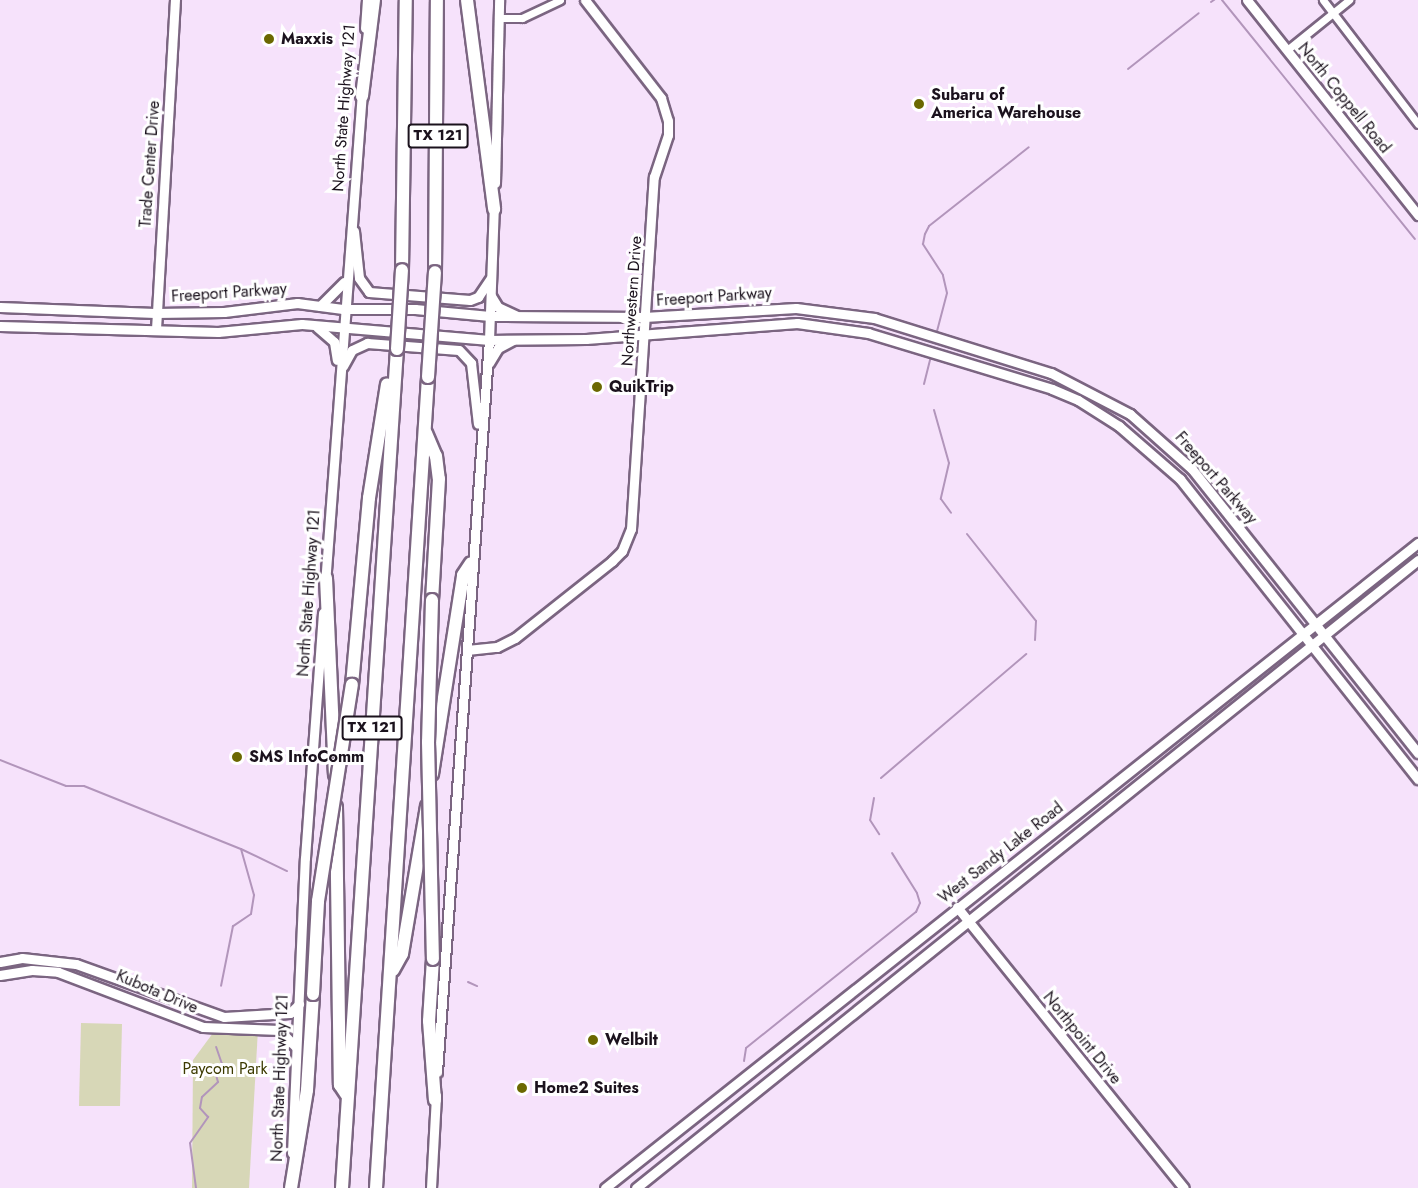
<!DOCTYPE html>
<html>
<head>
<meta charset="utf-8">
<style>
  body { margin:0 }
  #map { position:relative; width:1418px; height:1188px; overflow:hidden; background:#f6e2fb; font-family:Jost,sans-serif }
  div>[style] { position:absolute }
  .green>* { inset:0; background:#d7d7b7 }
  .stream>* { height:2px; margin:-1px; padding:0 1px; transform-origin:1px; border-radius:1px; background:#b295bb }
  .roads { filter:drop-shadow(2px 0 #7b6581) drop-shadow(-2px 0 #7b6581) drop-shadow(0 2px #7b6581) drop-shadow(0 -2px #7b6581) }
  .street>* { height:7px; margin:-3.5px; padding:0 3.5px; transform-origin:3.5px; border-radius:3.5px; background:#fff }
  .secondary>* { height:9px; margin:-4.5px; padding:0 4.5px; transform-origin:4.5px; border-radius:4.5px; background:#fff }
  .highway>* { height:12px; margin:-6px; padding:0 6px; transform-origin:6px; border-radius:6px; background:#fff }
  .bridges { filter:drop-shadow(2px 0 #7b6581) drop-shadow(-2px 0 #7b6581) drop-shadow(0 2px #7b6581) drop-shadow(0 -2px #7b6581) }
  .highway-bridge>* { height:12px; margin:-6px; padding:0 6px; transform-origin:6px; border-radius:6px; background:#fff }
  .dots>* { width:16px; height:16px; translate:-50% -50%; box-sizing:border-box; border:3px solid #fff; border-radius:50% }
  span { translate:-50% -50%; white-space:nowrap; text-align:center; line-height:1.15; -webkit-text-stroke:6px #fff; paint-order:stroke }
  .shield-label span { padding:2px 4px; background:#fff; border:2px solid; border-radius:4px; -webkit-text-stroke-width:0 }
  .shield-label { font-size:15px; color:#1b121d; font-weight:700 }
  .poi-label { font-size:16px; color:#1b121d; font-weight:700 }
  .left { translate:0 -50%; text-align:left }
  .street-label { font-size:16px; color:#1b121d }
  .park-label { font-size:16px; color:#3c3a00 }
</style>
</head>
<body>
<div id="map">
  <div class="green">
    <div style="clip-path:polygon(81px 1023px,122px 1024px,120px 1106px,79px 1106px)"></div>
    <div style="clip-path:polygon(258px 1029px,249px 1188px,192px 1188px,193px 1060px,213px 1033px)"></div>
  </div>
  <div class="stream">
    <div style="left:1222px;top:0;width:307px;rotate:51.1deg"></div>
    <div style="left:1211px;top:2px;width:4px;rotate:-34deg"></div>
    <div style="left:1128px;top:69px;width:90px;rotate:-38.3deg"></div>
    <div style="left:936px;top:335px;width:43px;rotate:-75.3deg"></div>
    <div style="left:947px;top:293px;width:18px;rotate:-103deg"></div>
    <div style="left:943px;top:275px;width:37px;rotate:-123deg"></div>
    <div style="left:923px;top:244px;width:10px;rotate:-79deg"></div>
    <div style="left:925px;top:234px;width:9px;rotate:-63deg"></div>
    <div style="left:929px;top:226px;width:127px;rotate:-38.3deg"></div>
    <div style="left:924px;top:384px;width:30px;rotate:-76deg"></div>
    <div style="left:934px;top:410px;width:55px;rotate:74.2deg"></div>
    <div style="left:949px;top:463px;width:37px;rotate:103deg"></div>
    <div style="left:941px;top:499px;width:17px;rotate:54deg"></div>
    <div style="left:967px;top:534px;width:111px;rotate:51.6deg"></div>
    <div style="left:1036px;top:621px;width:19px;rotate:93deg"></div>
    <div style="left:0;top:760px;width:71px;rotate:21.5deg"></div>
    <div style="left:66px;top:786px;width:18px"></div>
    <div style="left:84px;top:786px;width:169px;rotate:21.9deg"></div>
    <div style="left:241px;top:849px;width:48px;rotate:74.2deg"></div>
    <div style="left:254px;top:895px;width:19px;rotate:99deg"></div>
    <div style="left:251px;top:914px;width:22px;rotate:146deg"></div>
    <div style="left:233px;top:926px;width:61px;rotate:101.3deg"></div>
    <div style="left:881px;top:778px;width:191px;rotate:-40.5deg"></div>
    <div style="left:874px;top:798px;width:22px;rotate:100deg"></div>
    <div style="left:870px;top:820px;width:17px;rotate:57deg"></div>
    <div style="left:241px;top:849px;width:51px;rotate:25.6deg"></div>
    <div style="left:468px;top:982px;width:10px;rotate:24deg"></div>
    <div style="left:744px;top:1061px;width:13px;rotate:-81deg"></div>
    <div style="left:746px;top:1048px;width:218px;rotate:-38.7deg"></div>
    <div style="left:916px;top:912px;width:10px;rotate:-66deg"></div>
    <div style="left:920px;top:903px;width:10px;rotate:-107deg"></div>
    <div style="left:917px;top:893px;width:47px;rotate:-122deg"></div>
    <div style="left:196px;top:1188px;width:45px;rotate:-97.6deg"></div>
    <div style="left:190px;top:1143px;width:32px;rotate:-55deg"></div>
    <div style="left:208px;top:1117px;width:12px;rotate:-132deg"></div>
    <div style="left:200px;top:1108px;width:11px;rotate:-80deg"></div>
    <div style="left:202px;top:1097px;width:22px;rotate:-43deg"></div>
    <div style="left:218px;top:1082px;width:7px;rotate:-106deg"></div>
    <div style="left:216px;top:1075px;width:13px;rotate:-61deg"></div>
    <div style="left:222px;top:1064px;width:18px;rotate:-109deg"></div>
  </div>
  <div class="roads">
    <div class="street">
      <div style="left:1323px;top:0;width:156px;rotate:52.5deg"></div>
      <div style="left:499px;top:18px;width:23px"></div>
      <div style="left:522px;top:18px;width:42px;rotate:-25.3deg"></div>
      <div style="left:1287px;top:50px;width:80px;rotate:-38.9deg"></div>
    </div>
    <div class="secondary">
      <div style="left:1247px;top:0;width:275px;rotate:51.5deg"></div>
      <div style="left:365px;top:28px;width:28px;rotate:-86deg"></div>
      <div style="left:495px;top:183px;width:183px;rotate:-88.7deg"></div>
      <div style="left:354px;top:231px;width:47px;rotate:83.9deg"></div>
      <div style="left:359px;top:278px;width:17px;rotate:54deg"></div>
      <div style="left:369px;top:292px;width:101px;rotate:4.5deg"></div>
      <div style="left:470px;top:300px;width:9px;rotate:-21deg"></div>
      <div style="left:478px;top:297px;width:22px;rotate:-56deg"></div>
      <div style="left:491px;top:296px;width:13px;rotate:58deg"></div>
      <div style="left:498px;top:307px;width:19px;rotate:25deg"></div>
      <div style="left:320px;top:306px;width:34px;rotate:-45deg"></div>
      <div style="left:0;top:307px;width:155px;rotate:2.2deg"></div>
      <div style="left:155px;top:313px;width:69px;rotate:-0.8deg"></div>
      <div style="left:224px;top:312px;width:74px;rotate:-7deg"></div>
      <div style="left:297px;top:303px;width:46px;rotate:7.4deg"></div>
      <div style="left:343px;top:309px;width:72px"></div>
      <div style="left:415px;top:309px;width:75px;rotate:5.3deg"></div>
      <div style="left:490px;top:316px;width:154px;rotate:0.4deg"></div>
      <div style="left:644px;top:317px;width:152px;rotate:-3.4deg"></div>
      <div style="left:796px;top:308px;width:79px;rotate:7.3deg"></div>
      <div style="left:874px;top:318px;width:185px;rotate:17.3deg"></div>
      <div style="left:1051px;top:373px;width:89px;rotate:27.4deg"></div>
      <div style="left:1130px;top:414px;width:83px;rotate:41.6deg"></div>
      <div style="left:1192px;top:469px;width:363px;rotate:51.5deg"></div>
      <div style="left:0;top:326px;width:218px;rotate:1.6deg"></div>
      <div style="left:218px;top:332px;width:84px;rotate:-5.4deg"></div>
      <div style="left:302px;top:324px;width:188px;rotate:4.9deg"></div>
      <div style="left:489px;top:340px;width:97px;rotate:-0.6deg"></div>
      <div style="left:586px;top:339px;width:212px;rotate:-4.3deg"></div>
      <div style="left:797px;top:323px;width:72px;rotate:8deg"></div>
      <div style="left:868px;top:333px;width:192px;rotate:16.9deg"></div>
      <div style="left:1052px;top:389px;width:28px;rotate:23deg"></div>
      <div style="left:1078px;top:400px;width:49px;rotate:32.4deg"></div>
      <div style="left:1119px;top:426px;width:81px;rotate:41deg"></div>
      <div style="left:1180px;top:479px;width:383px;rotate:51.6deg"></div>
      <div style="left:317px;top:327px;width:23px;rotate:41deg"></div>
      <div style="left:334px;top:342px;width:18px;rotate:81deg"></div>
      <div style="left:156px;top:329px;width:330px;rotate:-86.7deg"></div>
      <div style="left:489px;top:363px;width:17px;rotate:-59deg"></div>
      <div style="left:498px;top:348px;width:17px;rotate:-28deg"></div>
      <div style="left:343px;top:366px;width:18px;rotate:-61deg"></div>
      <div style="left:352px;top:350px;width:17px;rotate:-25deg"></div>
      <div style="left:367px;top:343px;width:92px;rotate:4.4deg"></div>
      <div style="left:459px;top:350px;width:18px;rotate:47deg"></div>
      <div style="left:471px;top:363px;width:61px;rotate:83.5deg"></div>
      <div style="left:325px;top:584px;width:493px;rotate:-85.7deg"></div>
      <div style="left:467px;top:650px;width:30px;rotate:-6deg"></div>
      <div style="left:497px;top:647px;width:20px;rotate:-27deg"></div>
      <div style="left:515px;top:638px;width:124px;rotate:-38.4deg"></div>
      <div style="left:612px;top:561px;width:14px;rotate:-45deg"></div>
      <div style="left:622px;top:551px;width:24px;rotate:-68deg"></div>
      <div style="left:631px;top:529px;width:353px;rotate:-86.3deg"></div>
      <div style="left:654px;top:177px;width:44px;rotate:-71.6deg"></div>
      <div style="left:668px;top:135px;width:14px;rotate:-90deg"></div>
      <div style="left:668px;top:121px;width:24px;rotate:-107deg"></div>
      <div style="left:661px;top:98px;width:124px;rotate:-127.8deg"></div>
      <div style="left:957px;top:907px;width:361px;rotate:51.1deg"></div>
      <div style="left:0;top:962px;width:22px;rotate:-10deg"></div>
      <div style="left:22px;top:958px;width:54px;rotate:6.3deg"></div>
      <div style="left:76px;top:964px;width:157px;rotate:19.7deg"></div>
      <div style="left:224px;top:1017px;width:66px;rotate:-3.5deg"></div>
      <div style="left:290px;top:1013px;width:13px;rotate:-45deg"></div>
      <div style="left:0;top:975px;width:32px;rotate:-9deg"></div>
      <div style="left:32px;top:970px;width:26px;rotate:4deg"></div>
      <div style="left:58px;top:972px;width:155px;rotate:20.8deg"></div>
      <div style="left:203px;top:1027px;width:76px;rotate:2.3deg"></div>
      <div style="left:279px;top:1030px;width:24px;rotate:45deg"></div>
      <div style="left:437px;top:1072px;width:734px;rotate:-85.94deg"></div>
      <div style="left:489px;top:340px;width:137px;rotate:-87.9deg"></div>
      <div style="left:292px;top:1153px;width:295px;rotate:-87.5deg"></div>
      <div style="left:305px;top:858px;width:246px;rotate:-85.8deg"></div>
      <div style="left:431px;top:1188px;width:93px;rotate:-86.9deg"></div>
      <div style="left:605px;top:1188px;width:1038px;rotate:-38.43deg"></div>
      <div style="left:636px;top:1188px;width:1003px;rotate:-38.77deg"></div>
    </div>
    <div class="highway">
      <div style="left:467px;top:0;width:211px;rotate:82.6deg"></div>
      <div style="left:362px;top:96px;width:97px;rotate:-82.9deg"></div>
      <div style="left:402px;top:270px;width:270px;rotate:-89.2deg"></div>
      <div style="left:435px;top:272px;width:272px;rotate:-89.6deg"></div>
      <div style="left:426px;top:433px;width:25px;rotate:67deg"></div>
      <div style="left:436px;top:456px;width:23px;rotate:83deg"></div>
      <div style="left:439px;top:479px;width:121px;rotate:93.3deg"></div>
      <div style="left:326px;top:578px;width:197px;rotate:87.4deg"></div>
      <div style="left:352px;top:685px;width:188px;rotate:-84.8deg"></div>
      <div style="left:369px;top:498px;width:115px;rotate:-81deg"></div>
      <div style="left:432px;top:774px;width:201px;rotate:-81.1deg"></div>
      <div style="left:463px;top:575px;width:14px;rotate:-56deg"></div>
      <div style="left:336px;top:807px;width:278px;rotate:89.2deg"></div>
      <div style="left:340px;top:1085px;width:11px;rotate:56deg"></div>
      <div style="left:433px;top:959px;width:62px;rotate:93.7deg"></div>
      <div style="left:429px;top:1021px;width:79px;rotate:85.7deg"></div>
      <div style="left:393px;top:970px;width:18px;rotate:-61deg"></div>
      <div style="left:402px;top:954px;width:150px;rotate:-80.4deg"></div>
      <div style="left:291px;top:1188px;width:99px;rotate:-80.7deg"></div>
      <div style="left:307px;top:1090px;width:96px;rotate:-86.4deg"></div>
      <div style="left:342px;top:1188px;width:841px;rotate:-86.25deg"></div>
      <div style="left:376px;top:1188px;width:813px;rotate:-86.33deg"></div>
    </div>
  </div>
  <div class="bridges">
    <div class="highway-bridge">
      <div style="left:397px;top:349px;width:79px;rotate:-86.4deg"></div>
      <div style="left:428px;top:377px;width:105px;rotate:-86.2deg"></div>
      <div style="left:432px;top:600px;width:142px;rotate:91.6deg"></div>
      <div style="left:428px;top:742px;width:217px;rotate:88.7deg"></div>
      <div style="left:313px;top:994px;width:93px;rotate:-86.9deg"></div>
      <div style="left:318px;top:901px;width:219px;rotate:-81.1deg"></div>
    </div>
  </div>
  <div class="dots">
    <div style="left:269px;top:39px;background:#6b6801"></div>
    <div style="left:919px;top:104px;background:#6b6801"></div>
    <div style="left:597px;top:387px;background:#6b6801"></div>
    <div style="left:237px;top:757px;background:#6b6801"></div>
    <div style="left:593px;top:1040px;background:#6b6801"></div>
    <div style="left:522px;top:1088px;background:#6b6801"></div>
  </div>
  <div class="shield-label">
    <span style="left:438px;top:136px">TX 121</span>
    <span style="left:372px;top:728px">TX 121</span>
  </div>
  <div class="poi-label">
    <span class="left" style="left:281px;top:39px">Maxxis</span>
    <span class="left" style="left:931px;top:104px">Subaru of<br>America Warehouse</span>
    <span class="left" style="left:609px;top:387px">QuikTrip</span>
    <span class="left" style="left:249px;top:757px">SMS InfoComm</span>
    <span class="left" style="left:605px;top:1040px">Welbilt</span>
    <span class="left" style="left:534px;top:1088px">Home2 Suites</span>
  </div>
  <div class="street-label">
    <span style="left:1344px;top:98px;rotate:51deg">North Coppell Road</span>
    <span style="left:344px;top:108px;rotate:-86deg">North State Highway 121</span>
    <span style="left:150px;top:164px;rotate:-86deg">Trade Center Drive</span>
    <span style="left:229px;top:293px;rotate:-4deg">Freeport Parkway</span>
    <span style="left:714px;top:297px;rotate:-4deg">Freeport Parkway</span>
    <span style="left:632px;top:301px;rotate:-86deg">Northwestern Drive</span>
    <span style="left:1216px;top:478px;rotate:49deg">Freeport Parkway</span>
    <span style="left:309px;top:593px;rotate:-86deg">North State Highway 121</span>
    <span style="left:1001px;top:853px;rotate:-38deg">West Sandy Lake Road</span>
    <span style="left:157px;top:992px;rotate:23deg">Kubota Drive</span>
    <span style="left:1082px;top:1038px;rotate:51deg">Northpoint Drive</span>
    <span style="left:280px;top:1078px;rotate:-88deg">North State Highway 121</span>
  </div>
  <div class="park-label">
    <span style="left:225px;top:1069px">Paycom Park</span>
  </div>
</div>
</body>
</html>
